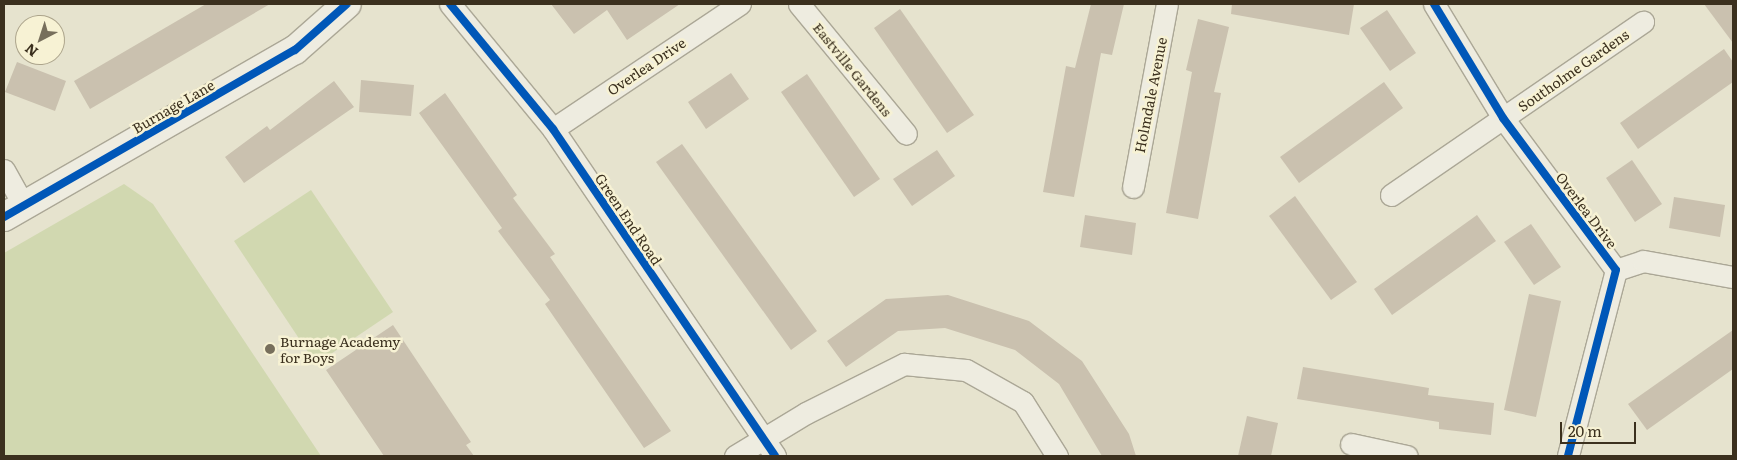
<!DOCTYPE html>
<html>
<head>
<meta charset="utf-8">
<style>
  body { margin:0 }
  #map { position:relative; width:1737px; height:460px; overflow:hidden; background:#e6e3ce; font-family:Literata,serif }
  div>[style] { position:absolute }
  .green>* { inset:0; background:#d1d8b0 }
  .building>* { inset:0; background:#cac1af }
  .roads { filter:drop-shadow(1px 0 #aba796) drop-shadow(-1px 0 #aba796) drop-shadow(0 1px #aba796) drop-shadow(0 -1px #aba796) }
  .street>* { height:21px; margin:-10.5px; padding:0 10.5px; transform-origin:10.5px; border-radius:10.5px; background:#eeece0 }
  .secondary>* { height:28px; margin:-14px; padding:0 14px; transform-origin:14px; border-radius:14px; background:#eeece0 }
  .cycleway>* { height:8px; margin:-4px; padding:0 4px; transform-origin:4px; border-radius:4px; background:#0057b8 }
  .dots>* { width:14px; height:14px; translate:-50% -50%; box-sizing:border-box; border:2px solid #f7f2d4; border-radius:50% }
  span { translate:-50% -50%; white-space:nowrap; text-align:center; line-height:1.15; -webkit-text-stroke:5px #f7f2d4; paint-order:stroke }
  .street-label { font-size:14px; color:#3b301e }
  .poi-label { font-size:14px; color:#3b301e }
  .left { translate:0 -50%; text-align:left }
  .frame { position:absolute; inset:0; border:5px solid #3b301e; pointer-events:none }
  .north { position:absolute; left:15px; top:15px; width:50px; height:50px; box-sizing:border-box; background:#f7f2d4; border:1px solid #aca48b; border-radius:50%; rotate:220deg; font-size:14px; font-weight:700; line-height:20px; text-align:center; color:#3b301e }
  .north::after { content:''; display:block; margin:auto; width:18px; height:22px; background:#776f5c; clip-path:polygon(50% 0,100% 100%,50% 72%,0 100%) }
  .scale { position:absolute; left:1560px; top:422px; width:76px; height:22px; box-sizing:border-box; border:2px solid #3b301e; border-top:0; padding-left:6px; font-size:15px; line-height:18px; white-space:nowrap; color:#3b301e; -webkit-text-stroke:4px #f7f2d4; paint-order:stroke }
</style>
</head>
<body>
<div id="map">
  <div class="green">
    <div style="clip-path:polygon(124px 184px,153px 204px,321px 456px,4px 456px,4px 253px)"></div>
    <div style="clip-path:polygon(311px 190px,393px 312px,316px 364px,234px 241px)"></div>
  </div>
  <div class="building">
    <div style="clip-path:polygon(206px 4px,270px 4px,90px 109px,74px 81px)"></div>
    <div style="clip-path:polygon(551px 4px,680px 4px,627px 40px,607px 10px,574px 34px)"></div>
    <div style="clip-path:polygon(1091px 4px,1124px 4px,1112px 55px,1101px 53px,1074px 197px,1043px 192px,1066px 66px,1075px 68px)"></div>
    <div style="clip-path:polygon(1232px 4px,1354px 4px,1349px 35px,1231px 14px)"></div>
    <div style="clip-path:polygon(1704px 4px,1733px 4px,1733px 43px)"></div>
    <div style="clip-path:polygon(900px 9px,974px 115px,947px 133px,874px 28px)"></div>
    <div style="clip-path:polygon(1387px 10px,1416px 53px,1390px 71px,1360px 28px)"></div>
    <div style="clip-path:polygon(1198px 19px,1229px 27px,1214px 92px,1221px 93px,1198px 219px,1166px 213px,1192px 72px,1186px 70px)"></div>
    <div style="clip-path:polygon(1724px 49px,1733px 62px,1733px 82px,1638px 149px,1620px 123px)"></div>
    <div style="clip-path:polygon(17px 62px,66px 81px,55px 111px,5px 92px)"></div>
    <div style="clip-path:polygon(731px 73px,749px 99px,706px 129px,688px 102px)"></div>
    <div style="clip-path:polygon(807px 74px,880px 179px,854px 197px,781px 92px)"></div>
    <div style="clip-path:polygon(361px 80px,414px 85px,411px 116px,359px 112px)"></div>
    <div style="clip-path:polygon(334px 81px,354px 107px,244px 183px,225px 157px,267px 126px,270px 130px)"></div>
    <div style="clip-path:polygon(1384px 82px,1403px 108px,1299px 183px,1280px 157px)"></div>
    <div style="clip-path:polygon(445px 93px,517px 195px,513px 198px,555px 254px,550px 257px,671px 431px,644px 448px,545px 304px,550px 300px,498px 231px,502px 228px,419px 113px)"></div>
    <div style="clip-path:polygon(682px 144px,817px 331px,791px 350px,656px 162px)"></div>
    <div style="clip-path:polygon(937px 150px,955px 176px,912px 206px,893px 179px)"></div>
    <div style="clip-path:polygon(1632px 160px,1662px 204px,1635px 222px,1606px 178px)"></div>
    <div style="clip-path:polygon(1295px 196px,1357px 282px,1331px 300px,1269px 216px)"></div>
    <div style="clip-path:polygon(1674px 197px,1725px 205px,1720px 237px,1669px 228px)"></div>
    <div style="clip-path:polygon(1085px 215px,1136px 223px,1132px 255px,1080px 247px)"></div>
    <div style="clip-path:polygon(1477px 215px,1496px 241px,1392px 315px,1374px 289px)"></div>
    <div style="clip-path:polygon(1531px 224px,1561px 267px,1534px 285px,1504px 242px)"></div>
    <div style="clip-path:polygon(1529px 294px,1561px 301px,1536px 417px,1504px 410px)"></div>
    <div style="clip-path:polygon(948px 295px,1029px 321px,1082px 361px,1129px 434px,1136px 456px,1102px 456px,1059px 384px,1015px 350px,945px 328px,898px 331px,846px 367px,827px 341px,886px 299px)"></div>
    <div style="clip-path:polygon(393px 325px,471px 442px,466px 445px,474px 456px,384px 456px,326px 370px)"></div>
    <div style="clip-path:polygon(1733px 330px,1733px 369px,1647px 430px,1628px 404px)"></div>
    <div style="clip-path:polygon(1303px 367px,1429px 388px,1428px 395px,1494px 403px,1491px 435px,1439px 429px,1439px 422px,1297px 399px)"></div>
    <div style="clip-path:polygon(1247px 416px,1278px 423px,1271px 456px,1238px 456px)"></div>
  </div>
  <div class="roads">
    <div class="street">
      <div style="left:450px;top:4px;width:162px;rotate:50.5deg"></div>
      <div style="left:553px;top:129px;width:395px;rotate:55.8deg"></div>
      <div style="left:799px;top:4px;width:168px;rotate:50.5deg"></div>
      <div style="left:1434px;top:4px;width:133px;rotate:58.8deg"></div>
      <div style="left:1503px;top:118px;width:189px;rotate:53.4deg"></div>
      <div style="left:1616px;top:270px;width:192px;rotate:104.5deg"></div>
      <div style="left:553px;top:129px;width:225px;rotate:-33.8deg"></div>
      <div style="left:4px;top:170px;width:41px;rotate:60.9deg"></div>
      <div style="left:1133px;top:187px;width:186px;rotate:-79.5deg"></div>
      <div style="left:1391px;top:195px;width:306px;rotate:-34.5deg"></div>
      <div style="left:1616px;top:270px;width:28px;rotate:-18deg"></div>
      <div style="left:1643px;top:261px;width:91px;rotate:10.1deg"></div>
      <div style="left:1351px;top:444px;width:57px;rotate:12.1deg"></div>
      <div style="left:735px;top:456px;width:83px;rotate:-31.2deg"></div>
      <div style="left:806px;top:413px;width:110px;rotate:-26.6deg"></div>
      <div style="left:904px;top:364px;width:62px;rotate:5.5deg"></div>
      <div style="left:966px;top:370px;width:65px;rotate:29.3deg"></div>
      <div style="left:1023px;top:402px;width:64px;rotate:57.8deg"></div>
    </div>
    <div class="secondary">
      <div style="left:4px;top:217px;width:336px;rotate:-29.9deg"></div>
      <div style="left:295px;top:50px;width:69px;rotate:-41.5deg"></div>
    </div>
  </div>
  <div class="cycleway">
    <div style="left:450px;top:4px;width:162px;rotate:50.5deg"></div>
    <div style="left:553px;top:129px;width:395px;rotate:55.8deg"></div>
    <div style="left:1434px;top:4px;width:133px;rotate:58.8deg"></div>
    <div style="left:1503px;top:118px;width:189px;rotate:53.4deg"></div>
    <div style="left:1616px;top:270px;width:192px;rotate:104.5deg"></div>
    <div style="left:4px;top:217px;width:336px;rotate:-29.9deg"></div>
    <div style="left:295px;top:50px;width:69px;rotate:-41.5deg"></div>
  </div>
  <div class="dots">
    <div style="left:270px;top:349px;background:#776f5c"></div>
  </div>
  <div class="street-label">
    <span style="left:646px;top:66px;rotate:-34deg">Overlea Drive</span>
    <span style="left:853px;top:69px;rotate:51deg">Eastville Gardens</span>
    <span style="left:1573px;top:70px;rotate:-35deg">Southolme Gardens</span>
    <span style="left:1150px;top:95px;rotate:-79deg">Holmdale Avenue</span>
    <span style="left:173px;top:106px;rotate:-30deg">Burnage Lane</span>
    <span style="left:1587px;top:210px;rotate:53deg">Overlea Drive</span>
    <span style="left:629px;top:219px;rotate:56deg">Green End Road</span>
  </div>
  <div class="poi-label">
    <span class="left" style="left:280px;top:349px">Burnage Academy<br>for Boys</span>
  </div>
  <div class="frame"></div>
  <div class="north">N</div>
  <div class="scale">20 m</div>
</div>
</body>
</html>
